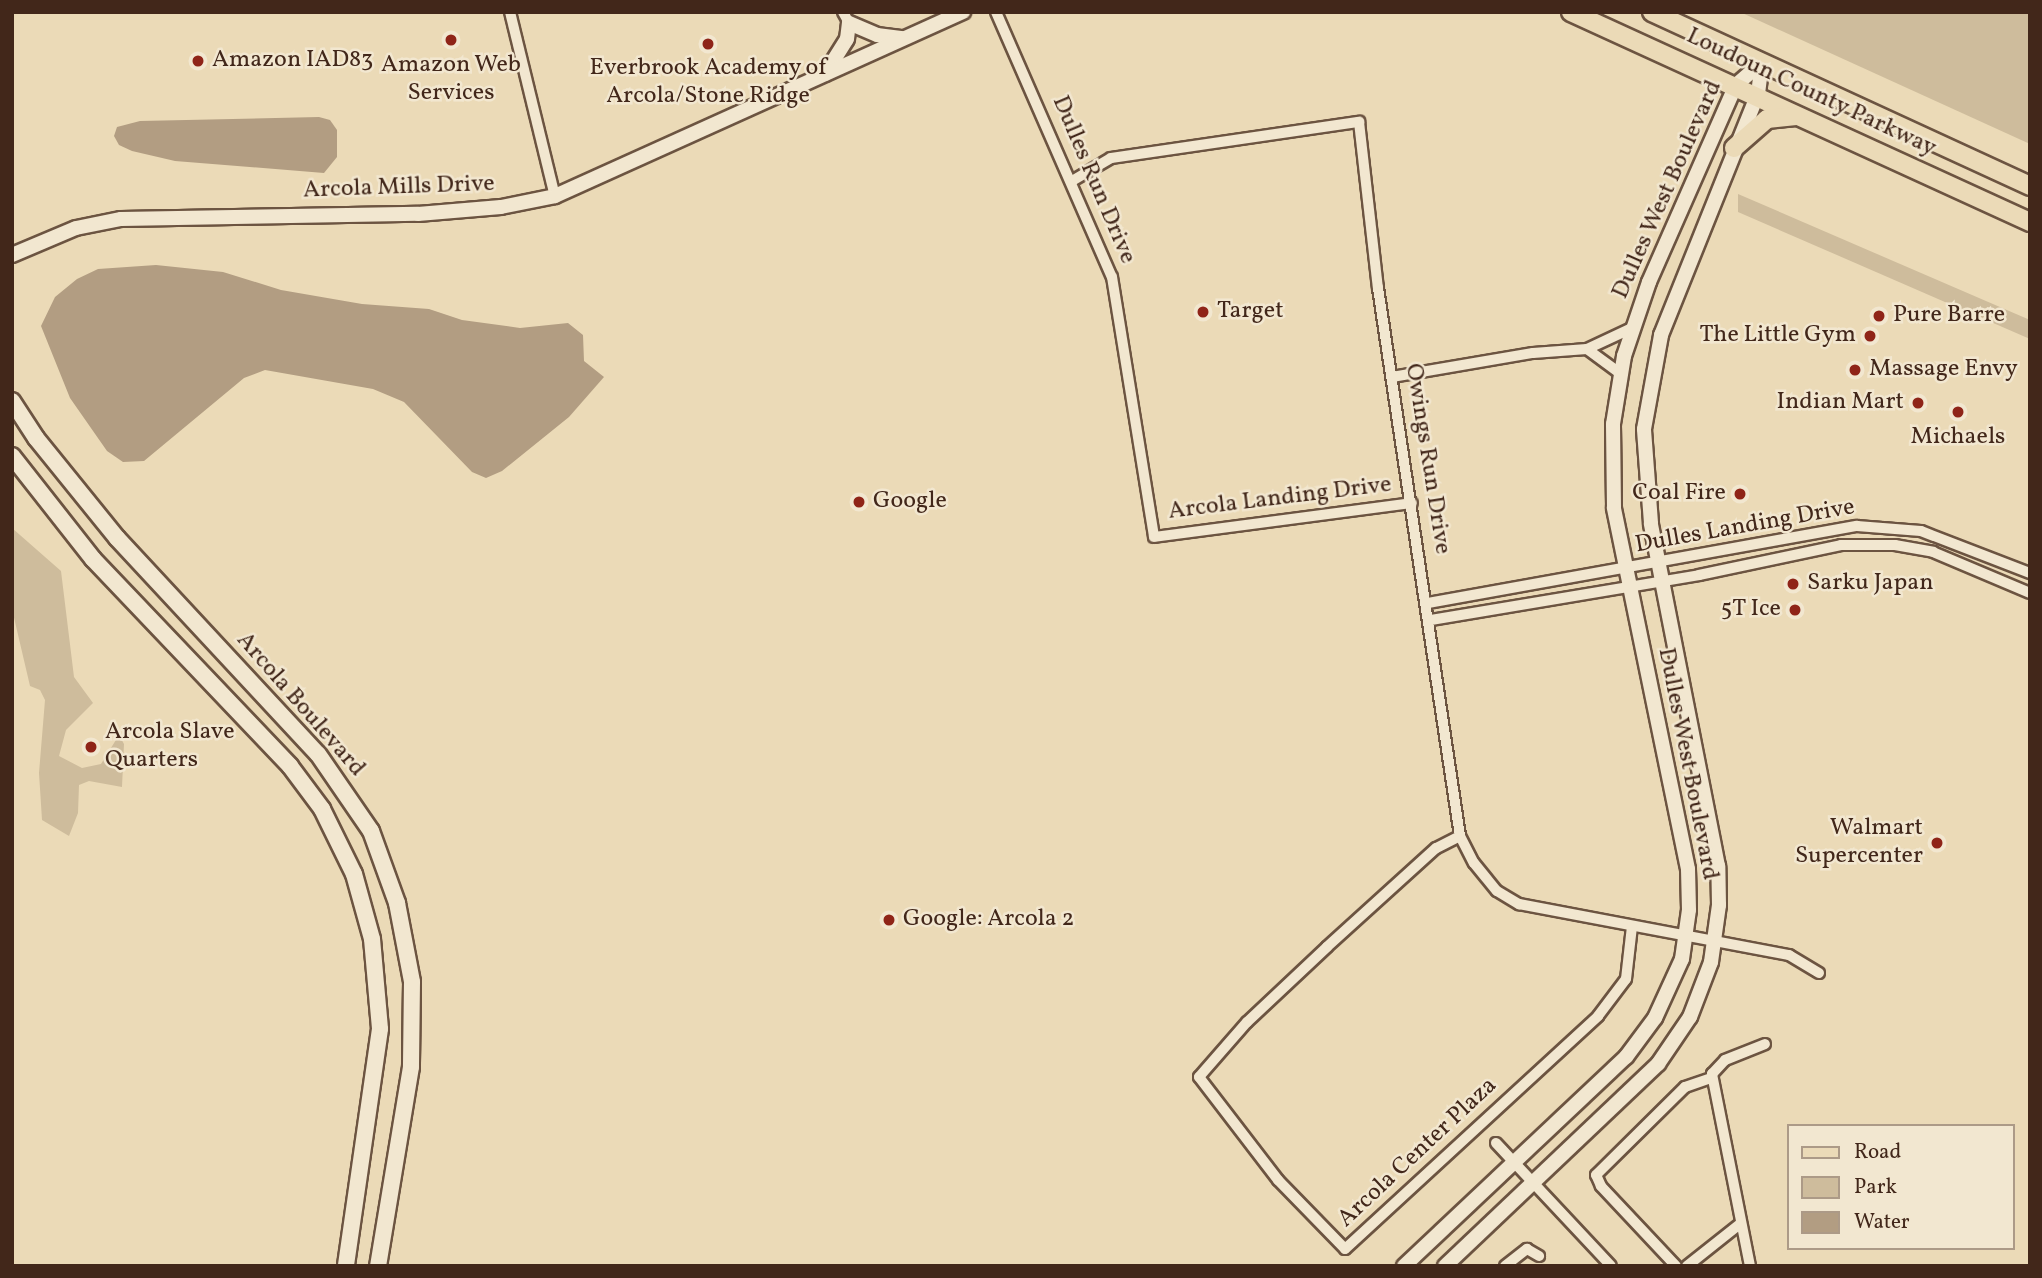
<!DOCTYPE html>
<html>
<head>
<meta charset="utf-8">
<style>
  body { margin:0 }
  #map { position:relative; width:2042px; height:1278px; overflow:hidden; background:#ebdab7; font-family:Vollkorn,serif }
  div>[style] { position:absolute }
  .green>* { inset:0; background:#cebc9c }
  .water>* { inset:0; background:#b29d82 }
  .roads { filter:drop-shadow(2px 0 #6c5441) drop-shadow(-2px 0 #6c5441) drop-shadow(0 2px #6c5441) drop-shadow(0 -2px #6c5441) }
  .minor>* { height:10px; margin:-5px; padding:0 5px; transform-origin:5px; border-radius:5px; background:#f2e7d0 }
  .tertiary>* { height:14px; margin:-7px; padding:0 7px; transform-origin:7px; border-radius:7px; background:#f2e7d0 }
  .secondary>* { height:16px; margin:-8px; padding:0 8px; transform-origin:8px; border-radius:8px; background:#f2e7d0 }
  .primary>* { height:18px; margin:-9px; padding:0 9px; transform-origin:9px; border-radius:9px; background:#ebdab7 }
  .dots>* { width:19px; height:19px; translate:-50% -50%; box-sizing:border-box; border:4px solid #f2e7d0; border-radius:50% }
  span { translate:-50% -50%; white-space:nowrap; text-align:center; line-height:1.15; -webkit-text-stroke:5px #f2e7d0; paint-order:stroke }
  .poi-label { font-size:24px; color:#42271a }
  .left { translate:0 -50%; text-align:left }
  .right { translate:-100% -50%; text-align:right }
  .street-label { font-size:24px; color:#42271a }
  .frame { position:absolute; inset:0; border:14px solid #42271a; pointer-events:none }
  .legend { position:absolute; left:1787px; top:1124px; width:228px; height:126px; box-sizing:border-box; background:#f2e7d0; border:2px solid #ac9a87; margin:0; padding:9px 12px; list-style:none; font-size:21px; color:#42271a }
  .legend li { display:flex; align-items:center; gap:14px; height:35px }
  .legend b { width:35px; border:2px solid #ac9a87 }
</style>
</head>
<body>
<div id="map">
  <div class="green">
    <div style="clip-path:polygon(1740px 12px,2030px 12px,2030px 144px)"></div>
    <div style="clip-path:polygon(1738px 194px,2030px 320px,2030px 339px,1738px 212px)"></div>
    <div style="clip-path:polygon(12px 528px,61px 571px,74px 677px,93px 703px,66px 730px,59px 756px,82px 768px,101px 764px,119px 735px,124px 744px,122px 787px,89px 781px,79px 785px,78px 813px,69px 836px,42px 820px,39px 773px,45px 700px,40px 690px,30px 686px,12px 609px)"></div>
  </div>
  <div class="water">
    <div style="clip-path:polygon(319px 117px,330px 120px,337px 130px,337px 157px,324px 173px,175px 161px,132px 151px,119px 145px,114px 136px,117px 127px,140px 121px)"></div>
    <div style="clip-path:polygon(156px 265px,223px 272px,281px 290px,362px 304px,429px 309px,462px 320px,520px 328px,568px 323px,583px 335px,584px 361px,604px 377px,569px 417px,502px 471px,486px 478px,472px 472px,404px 402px,373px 389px,265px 370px,244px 378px,144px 461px,123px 462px,107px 451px,70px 398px,41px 326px,55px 297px,77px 279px,98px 269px)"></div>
  </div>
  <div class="roads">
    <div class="minor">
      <div style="left:510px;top:12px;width:189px;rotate:76.3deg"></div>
      <div style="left:843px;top:12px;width:13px;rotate:61deg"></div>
      <div style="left:996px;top:12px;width:289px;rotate:66.4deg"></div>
      <div style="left:1112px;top:277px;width:263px;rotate:80.8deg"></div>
      <div style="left:1154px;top:537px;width:260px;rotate:-7.5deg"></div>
      <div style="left:1072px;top:181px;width:45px;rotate:-30.5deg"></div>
      <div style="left:1111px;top:158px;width:251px;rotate:-8.3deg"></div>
      <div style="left:1359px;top:122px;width:167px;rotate:83.5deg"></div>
      <div style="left:1378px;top:288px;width:554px;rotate:81.49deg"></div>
      <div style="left:1460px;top:836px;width:30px;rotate:63deg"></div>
      <div style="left:1474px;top:863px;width:36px;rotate:51deg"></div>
      <div style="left:1497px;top:891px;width:26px;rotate:31deg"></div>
      <div style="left:1519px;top:904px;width:275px;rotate:10.7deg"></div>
      <div style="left:1789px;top:955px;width:35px;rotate:31deg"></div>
      <div style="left:1587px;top:349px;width:42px;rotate:36.3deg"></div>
      <div style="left:1392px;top:377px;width:143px;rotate:-9.7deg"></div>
      <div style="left:1533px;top:353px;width:54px;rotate:-4.2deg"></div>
      <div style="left:1587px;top:349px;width:50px;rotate:-25deg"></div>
      <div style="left:1428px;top:603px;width:436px;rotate:-10.2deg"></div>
      <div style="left:1857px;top:526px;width:64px;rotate:4.5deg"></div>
      <div style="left:1921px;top:531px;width:117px;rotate:21.1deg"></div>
      <div style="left:1431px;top:620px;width:272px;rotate:-9.5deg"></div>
      <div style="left:1699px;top:575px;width:145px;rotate:-11.9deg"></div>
      <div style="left:1841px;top:545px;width:54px"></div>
      <div style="left:1895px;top:545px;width:39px;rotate:10deg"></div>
      <div style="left:1933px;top:552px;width:105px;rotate:22.9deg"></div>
      <div style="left:1460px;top:836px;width:27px;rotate:153deg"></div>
      <div style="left:1436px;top:848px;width:147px;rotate:137.8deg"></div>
      <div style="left:1327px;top:947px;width:110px;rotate:136.8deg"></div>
      <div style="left:1247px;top:1022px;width:73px;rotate:131.1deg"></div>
      <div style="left:1199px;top:1077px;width:130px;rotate:52.5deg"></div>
      <div style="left:1278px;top:1180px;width:96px;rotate:45.8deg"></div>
      <div style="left:1345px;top:1249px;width:344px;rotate:-42.6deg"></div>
      <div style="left:1598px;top:1016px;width:46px;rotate:-52.9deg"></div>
      <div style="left:1626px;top:979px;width:53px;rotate:-83.5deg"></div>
      <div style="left:1496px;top:1143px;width:168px;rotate:46.9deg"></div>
      <div style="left:1505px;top:1266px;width:28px;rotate:-38deg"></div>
      <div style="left:1527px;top:1249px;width:14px;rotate:30deg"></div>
      <div style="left:1676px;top:1266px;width:110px;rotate:-133.2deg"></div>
      <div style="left:1601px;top:1186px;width:12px;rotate:-114deg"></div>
      <div style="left:1596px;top:1175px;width:125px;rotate:-44.7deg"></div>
      <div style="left:1685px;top:1087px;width:28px;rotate:-19deg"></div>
      <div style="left:1687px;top:1266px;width:69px;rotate:-38.5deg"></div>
      <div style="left:1750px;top:1266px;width:196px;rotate:-101.2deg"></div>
      <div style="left:1712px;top:1074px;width:19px;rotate:-47deg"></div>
      <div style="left:1725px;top:1060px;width:43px;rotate:-21.8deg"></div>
    </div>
    <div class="tertiary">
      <div style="left:825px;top:74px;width:41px;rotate:-57.8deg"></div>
      <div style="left:847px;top:39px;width:16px;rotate:-83deg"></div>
      <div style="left:849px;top:23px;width:30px;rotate:23deg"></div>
      <div style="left:877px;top:35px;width:26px;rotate:7deg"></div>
      <div style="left:12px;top:255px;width:69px;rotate:-22.9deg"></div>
      <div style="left:76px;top:228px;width:46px;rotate:-11.3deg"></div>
      <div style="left:121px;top:219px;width:297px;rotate:-1deg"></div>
      <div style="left:418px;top:214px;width:83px;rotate:-4.8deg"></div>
      <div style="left:501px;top:207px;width:55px;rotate:-11.5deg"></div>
      <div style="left:555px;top:196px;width:448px;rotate:-24.3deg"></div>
      <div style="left:1404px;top:1266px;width:305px;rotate:-43.3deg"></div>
      <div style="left:1626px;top:1057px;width:49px;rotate:-53.4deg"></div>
      <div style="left:1655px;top:1018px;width:65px;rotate:-65.4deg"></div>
      <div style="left:1682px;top:959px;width:49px;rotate:-81.9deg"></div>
      <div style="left:1689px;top:910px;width:41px;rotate:-91.4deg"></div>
      <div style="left:1688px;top:869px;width:369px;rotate:-101.6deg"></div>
      <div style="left:1614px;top:507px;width:83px;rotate:-90.7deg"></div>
      <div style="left:1613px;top:424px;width:69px;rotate:-80.8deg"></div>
      <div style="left:1624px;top:356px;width:78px;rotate:-71.3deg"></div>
      <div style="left:1649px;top:282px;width:215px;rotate:-66.2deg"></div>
      <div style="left:1736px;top:85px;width:35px;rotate:-41deg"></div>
      <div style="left:1445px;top:1266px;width:294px;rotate:-43.5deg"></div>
      <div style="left:1658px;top:1064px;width:57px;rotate:-55.8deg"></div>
      <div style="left:1690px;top:1017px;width:59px;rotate:-69.1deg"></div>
      <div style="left:1711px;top:962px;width:58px;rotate:-82deg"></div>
      <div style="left:1719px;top:905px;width:39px;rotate:-91deg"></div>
      <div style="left:1718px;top:866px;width:349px;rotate:-101.1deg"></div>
      <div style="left:1651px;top:523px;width:94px;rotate:-94.3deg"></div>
      <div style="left:1644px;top:429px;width:96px;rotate:-79.7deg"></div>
      <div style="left:1661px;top:335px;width:260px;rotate:-68.1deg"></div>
      <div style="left:1758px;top:94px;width:32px;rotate:-83deg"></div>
    </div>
    <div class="secondary">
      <div style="left:12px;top:401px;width:44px;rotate:57deg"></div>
      <div style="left:36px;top:438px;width:129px;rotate:51deg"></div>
      <div style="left:117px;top:538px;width:295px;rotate:47.1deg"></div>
      <div style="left:318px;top:754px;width:93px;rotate:55.5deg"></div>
      <div style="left:371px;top:831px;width:77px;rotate:70.1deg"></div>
      <div style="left:397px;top:903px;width:80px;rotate:79.2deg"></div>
      <div style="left:412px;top:982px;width:85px;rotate:90.7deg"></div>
      <div style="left:411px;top:1067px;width:202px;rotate:99.4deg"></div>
      <div style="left:12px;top:456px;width:131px;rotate:51.8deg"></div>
      <div style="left:93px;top:559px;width:286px;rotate:46.4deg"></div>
      <div style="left:290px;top:766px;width:54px;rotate:53.3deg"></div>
      <div style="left:322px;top:809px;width:72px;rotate:63.8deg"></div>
      <div style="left:354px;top:874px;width:67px;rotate:74.5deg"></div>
      <div style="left:372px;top:939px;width:90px;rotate:84.9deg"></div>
      <div style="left:380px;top:1029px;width:239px;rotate:98.2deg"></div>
    </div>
    <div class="primary">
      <div style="left:1571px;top:12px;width:505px;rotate:24.58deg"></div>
      <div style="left:1652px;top:12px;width:416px;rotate:24.7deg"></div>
      <div style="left:1734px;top:148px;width:44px;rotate:-41.3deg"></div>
      <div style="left:1767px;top:119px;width:29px;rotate:-6deg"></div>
    </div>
  </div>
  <div class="dots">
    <div style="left:451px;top:40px;background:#8f2418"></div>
    <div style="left:708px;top:44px;background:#8f2418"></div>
    <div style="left:198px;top:61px;background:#8f2418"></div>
    <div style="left:1203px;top:312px;background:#8f2418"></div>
    <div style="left:1879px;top:316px;background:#8f2418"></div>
    <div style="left:1870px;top:336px;background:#8f2418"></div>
    <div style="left:1855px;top:370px;background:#8f2418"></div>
    <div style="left:1918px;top:403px;background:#8f2418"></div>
    <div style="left:1958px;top:412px;background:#8f2418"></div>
    <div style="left:1740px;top:494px;background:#8f2418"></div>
    <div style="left:859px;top:502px;background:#8f2418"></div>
    <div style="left:1793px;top:584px;background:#8f2418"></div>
    <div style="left:1795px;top:610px;background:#8f2418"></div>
    <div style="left:91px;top:747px;background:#8f2418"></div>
    <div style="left:1937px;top:843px;background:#8f2418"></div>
    <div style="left:889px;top:920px;background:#8f2418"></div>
  </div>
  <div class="poi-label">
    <span class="left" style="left:212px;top:61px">Amazon IAD83</span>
    <span style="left:451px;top:80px">Amazon Web<br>Services</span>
    <span style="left:708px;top:83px">Everbrook Academy of<br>Arcola/Stone Ridge</span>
    <span class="left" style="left:1217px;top:312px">Target</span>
    <span class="left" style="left:1893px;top:316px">Pure Barre</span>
    <span class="right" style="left:1856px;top:336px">The Little Gym</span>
    <span class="left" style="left:1869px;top:370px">Massage Envy</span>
    <span class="right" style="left:1904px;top:403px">Indian Mart</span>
    <span style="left:1958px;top:438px">Michaels</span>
    <span class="right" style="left:1726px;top:494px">Coal Fire</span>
    <span class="left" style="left:873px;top:502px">Google</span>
    <span class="left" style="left:1807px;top:584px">Sarku Japan</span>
    <span class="right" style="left:1781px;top:610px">5T Ice</span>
    <span class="left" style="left:105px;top:747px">Arcola Slave<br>Quarters</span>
    <span class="right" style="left:1923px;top:843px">Walmart<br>Supercenter</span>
    <span class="left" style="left:903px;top:920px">Google: Arcola 2</span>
  </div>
  <div class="street-label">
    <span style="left:1811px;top:93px;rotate:25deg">Loudoun County Parkway</span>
    <span style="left:1093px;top:180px;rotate:67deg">Dulles Run Drive</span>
    <span style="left:399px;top:188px;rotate:-2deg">Arcola Mills Drive</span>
    <span style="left:1668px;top:190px;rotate:-66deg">Dulles West Boulevard</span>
    <span style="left:1427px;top:459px;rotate:81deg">Owings Run Drive</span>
    <span style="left:1280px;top:499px;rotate:-7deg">Arcola Landing Drive</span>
    <span style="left:1745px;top:527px;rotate:-10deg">Dulles Landing Drive</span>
    <span style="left:300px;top:705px;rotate:49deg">Arcola Boulevard</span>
    <span style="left:1687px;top:764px;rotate:79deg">Dulles West Boulevard</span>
    <span style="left:1418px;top:1153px;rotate:-43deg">Arcola Center Plaza</span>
  </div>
  <div class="frame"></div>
  <ul class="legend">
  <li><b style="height:9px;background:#ebdab7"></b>Road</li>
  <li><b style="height:19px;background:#cebc9c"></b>Park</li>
  <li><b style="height:19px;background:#b29d82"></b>Water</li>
  </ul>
</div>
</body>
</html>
